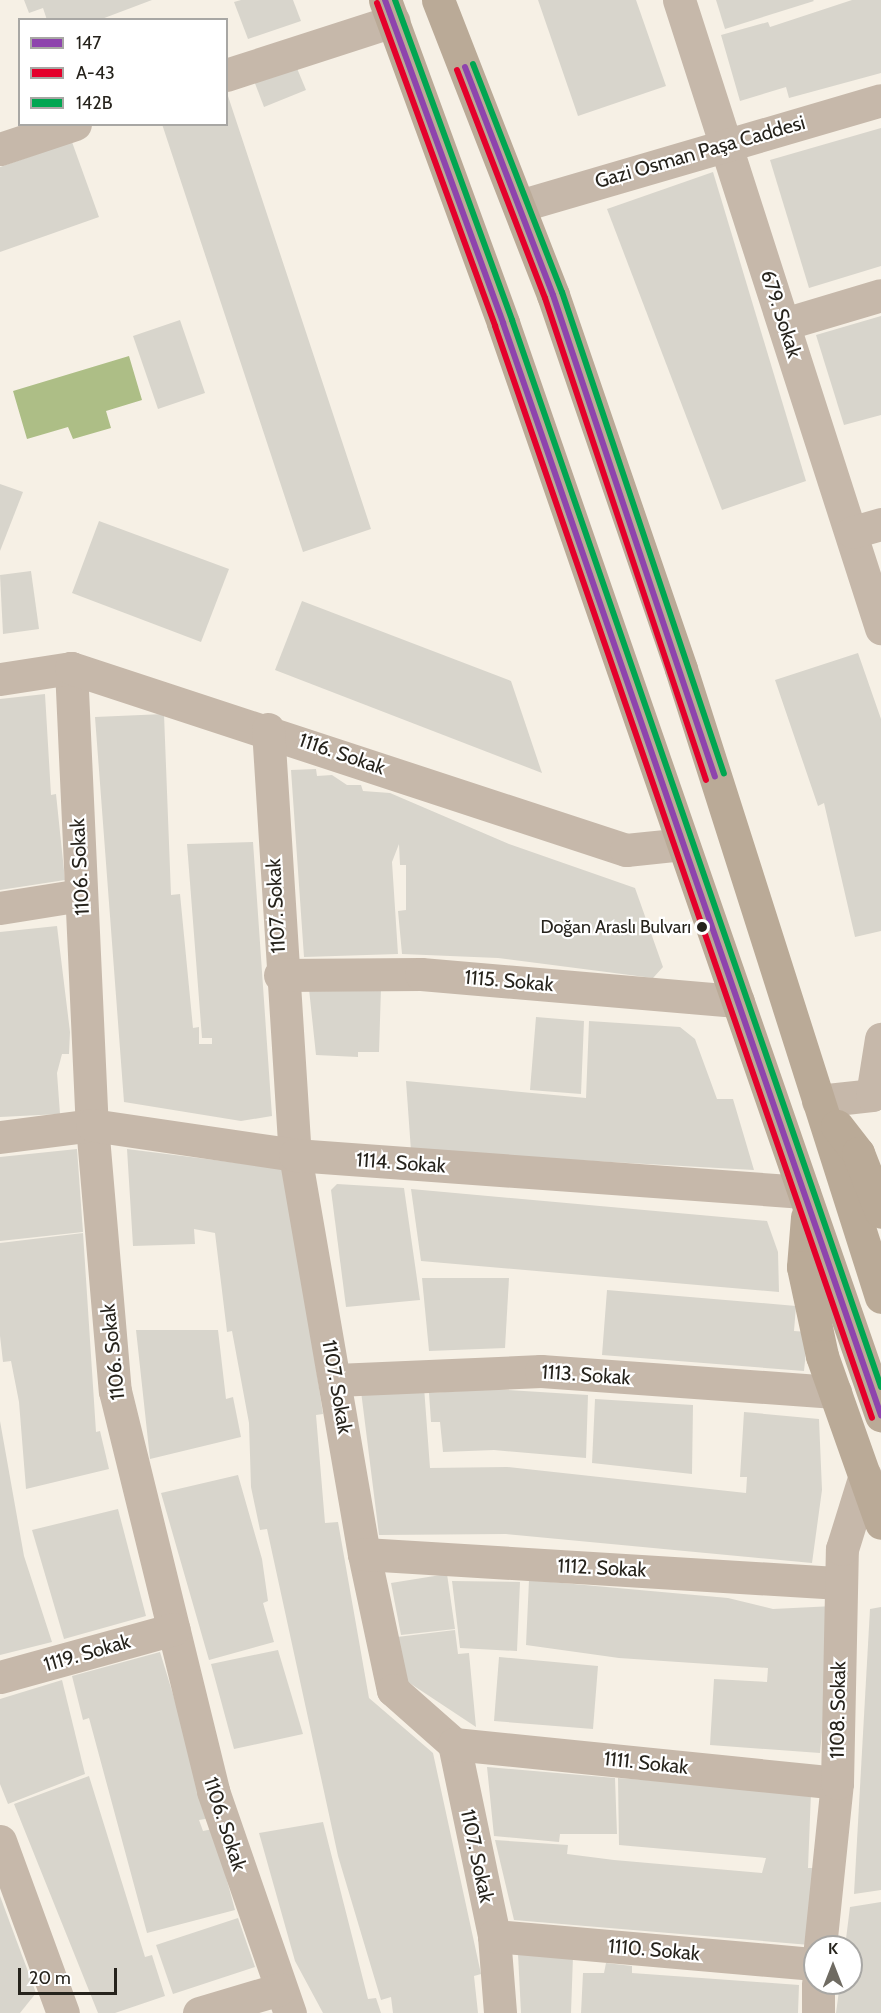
<!DOCTYPE html>
<html>
<head>
<meta charset="utf-8">
<style>
  body { margin:0 }
  #map { position:relative; width:881px; height:2013px; overflow:hidden; background:#f6f0e5; font-family:Cabin,sans-serif }
  div>[style] { position:absolute }
  .water>* { inset:0; background:#adbe86 }
  .building>* { inset:0; background:#d8d5cc }
  .minor>* { height:33px; margin:-16.5px; padding:0 16.5px; transform-origin:16.5px; border-radius:16.5px; background:#c6b8aa }
  .major>* { height:33px; margin:-16.5px; padding:0 16.5px; transform-origin:16.5px; border-radius:16.5px; background:#baaa97 }
  .bus-1>* { height:6px; margin:-3px; padding:0 3px; transform-origin:3px; border-radius:3px; background:#8e44ad }
  .bus-2>* { height:6px; margin:-3px; padding:0 3px; transform-origin:3px; border-radius:3px; background:#e4002b }
  .bus-3>* { height:6px; margin:-3px; padding:0 3px; transform-origin:3px; border-radius:3px; background:#00a651 }
  .dots>* { width:16px; height:16px; translate:-50% -50%; box-sizing:border-box; border:3px solid #fff; border-radius:50% }
  span { translate:-50% -50%; white-space:nowrap; text-align:center; line-height:1.15; -webkit-text-stroke:4.5px #fff; paint-order:stroke }
  .bus-label { font-size:18px; color:#26231c }
  .right { translate:-100% -50%; text-align:right }
  .street-label { font-size:20px; color:#26231c }
  .legend { position:absolute; left:18px; top:18px; width:210px; height:108px; box-sizing:border-box; background:#fff; border:2px solid #a8a7a4; margin:0; padding:8px 10px; list-style:none; font-size:18px; color:#26231c }
  .legend li { display:flex; align-items:center; gap:12px; height:30px }
  .legend b { width:30px; border:2px solid #a8a7a4 }
  .north { position:absolute; left:803px; top:1935px; width:60px; height:60px; box-sizing:border-box; background:#fff; border:2px solid #a8a7a4; border-radius:50%; rotate:0deg; font-size:16px; font-weight:700; line-height:24px; text-align:center; color:#26231c }
  .north::after { content:''; display:block; margin:auto; width:21px; height:27px; background:#6f6b62; clip-path:polygon(50% 0,100% 100%,50% 72%,0 100%) }
  .scale { position:absolute; left:18px; top:1968px; width:99px; height:27px; box-sizing:border-box; border:3px solid #26231c; border-top:0; padding-left:8px; font-size:18px; line-height:21px; white-space:nowrap; color:#26231c; -webkit-text-stroke:4px #fff; paint-order:stroke }
</style>
</head>
<body>
<div id="map">
  <div class="water">
    <div style="clip-path:polygon(129px 356px,142px 400px,106px 411px,111px 428px,73px 439px,68px 427px,27px 439px,13px 391px)"></div>
  </div>
  <div class="building">
    <div style="clip-path:polygon(24px 0,152px 0,99px 20px,47px 20px,43px 8px,29px 13px)"></div>
    <div style="clip-path:polygon(241px 0,293px 0,301px 21px,248px 39px,234px 2px)"></div>
    <div style="clip-path:polygon(538px 0,636px 0,666px 86px,578px 116px)"></div>
    <div style="clip-path:polygon(716px 0,813px 0,814px 1px,725px 29px)"></div>
    <div style="clip-path:polygon(852px 0,881px 0,881px 73px,789px 98px,786px 87px,740px 101px,721px 35px,768px 22px,770px 27px)"></div>
    <div style="clip-path:polygon(294px 61px,306px 90px,264px 107px,253px 78px)"></div>
    <div style="clip-path:polygon(227px 93px,371px 529px,303px 552px,162px 124px,226px 124px)"></div>
    <div style="clip-path:polygon(881px 128px,881px 266px,809px 288px,770px 160px)"></div>
    <div style="clip-path:polygon(72px 142px,99px 217px,0 252px,0 167px)"></div>
    <div style="clip-path:polygon(713px 172px,806px 481px,722px 510px,607px 209px)"></div>
    <div style="clip-path:polygon(881px 316px,881px 415px,844px 425px,816px 335px)"></div>
    <div style="clip-path:polygon(180px 320px,205px 393px,158px 409px,133px 336px)"></div>
    <div style="clip-path:polygon(0 484px,23px 492px,0 551px)"></div>
    <div style="clip-path:polygon(99px 521px,229px 569px,201px 642px,72px 593px)"></div>
    <div style="clip-path:polygon(31px 571px,39px 629px,3px 634px,0 575px)"></div>
    <div style="clip-path:polygon(302px 601px,511px 681px,542px 773px,275px 670px)"></div>
    <div style="clip-path:polygon(858px 653px,881px 719px,881px 931px,855px 937px,824px 803px,818px 806px,775px 680px)"></div>
    <div style="clip-path:polygon(45px 694px,51px 795px,56px 794px,65px 880px,0 890px,0 699px)"></div>
    <div style="clip-path:polygon(164px 714px,171px 895px,180px 894px,193px 1028px,199px 1027px,199px 1044px,212px 1044px,212px 1038px,202px 1038px,187px 844px,253px 842px,272px 1116px,241px 1121px,124px 1102px,95px 717px)"></div>
    <div style="clip-path:polygon(316px 769px,317px 776px,332px 775px,347px 785px,361px 785px,363px 791px,390px 793px,509px 844px,635px 888px,663px 967px,653px 978px,498px 958px,402px 954px,398px 911px,406px 910px,406px 865px,400px 865px,399px 844px,392px 862px,398px 954px,304px 957px,291px 770px)"></div>
    <div style="clip-path:polygon(57px 926px,70px 1032px,69px 1054px,62px 1054px,57px 1073px,60px 1114px,0 1117px,0 932px)"></div>
    <div style="clip-path:polygon(381px 988px,379px 1052px,358px 1052px,358px 1057px,316px 1055px,309px 989px)"></div>
    <div style="clip-path:polygon(536px 1017px,584px 1021px,581px 1094px,530px 1090px)"></div>
    <div style="clip-path:polygon(589px 1021px,680px 1027px,695px 1039px,717px 1099px,733px 1099px,754px 1170px,411px 1151px,406px 1081px,586px 1098px)"></div>
    <div style="clip-path:polygon(77px 1149px,83px 1232px,0 1241px,0 1157px)"></div>
    <div style="clip-path:polygon(127px 1149px,286px 1169px,323px 1414px,316px 1415px,325px 1523px,338px 1522px,369px 1698px,433px 1753px,481px 1974px,474px 1976px,478px 2013px,393px 2013px,391px 1997px,381px 2000px,338px 1856px,267px 1529px,260px 1530px,251px 1487px,249px 1423px,232px 1331px,227px 1332px,215px 1233px,194px 1229px,195px 1244px,133px 1246px)"></div>
    <div style="clip-path:polygon(337px 1184px,404px 1188px,420px 1300px,346px 1307px,331px 1190px)"></div>
    <div style="clip-path:polygon(411px 1189px,767px 1221px,778px 1252px,779px 1292px,421px 1261px)"></div>
    <div style="clip-path:polygon(83px 1233px,96px 1432px,100px 1431px,109px 1469px,26px 1489px,19px 1402px,11px 1361px,3px 1362px,0 1336px,0 1243px)"></div>
    <div style="clip-path:polygon(422px 1278px,509px 1278px,505px 1348px,429px 1351px)"></div>
    <div style="clip-path:polygon(607px 1290px,796px 1306px,794px 1331px,808px 1332px,804px 1371px,602px 1355px)"></div>
    <div style="clip-path:polygon(136px 1330px,218px 1330px,226px 1399px,233px 1397px,241px 1437px,150px 1459px)"></div>
    <div style="clip-path:polygon(424px 1387px,430px 1468px,507px 1467px,746px 1493px,747px 1477px,740px 1477px,744px 1412px,819px 1419px,822px 1490px,812px 1563px,506px 1534px,379px 1535px,361px 1391px)"></div>
    <div style="clip-path:polygon(494px 1389px,588px 1395px,586px 1458px,494px 1450px,443px 1452px,440px 1422px,431px 1422px,429px 1393px)"></div>
    <div style="clip-path:polygon(595px 1399px,693px 1405px,692px 1474px,592px 1463px)"></div>
    <div style="clip-path:polygon(0 1421px,24px 1556px,52px 1642px,0 1655px)"></div>
    <div style="clip-path:polygon(238px 1475px,262px 1559px,268px 1601px,263px 1603px,274px 1642px,209px 1660px,161px 1493px)"></div>
    <div style="clip-path:polygon(118px 1509px,146px 1616px,64px 1639px,32px 1530px)"></div>
    <div style="clip-path:polygon(447px 1574px,455px 1629px,401px 1635px,391px 1583px)"></div>
    <div style="clip-path:polygon(529px 1580px,728px 1598px,773px 1609px,834px 1606px,820px 1753px,710px 1745px,714px 1679px,767px 1682px,768px 1668px,619px 1658px,526px 1645px)"></div>
    <div style="clip-path:polygon(452px 1581px,520px 1582px,517px 1651px,460px 1648px)"></div>
    <div style="clip-path:polygon(881px 1607px,881px 1890px,854px 1894px,870px 1609px)"></div>
    <div style="clip-path:polygon(455px 1630px,458px 1654px,469px 1653px,476px 1727px,402px 1678px,397px 1637px)"></div>
    <div style="clip-path:polygon(278px 1650px,303px 1734px,234px 1749px,211px 1664px)"></div>
    <div style="clip-path:polygon(160px 1652px,211px 1818px,199px 1820px,203px 1831px,213px 1829px,235px 1910px,147px 1933px,89px 1718px,83px 1720px,72px 1676px)"></div>
    <div style="clip-path:polygon(499px 1657px,598px 1666px,593px 1729px,494px 1721px)"></div>
    <div style="clip-path:polygon(62px 1680px,85px 1774px,8px 1804px,0 1784px,0 1699px)"></div>
    <div style="clip-path:polygon(487px 1767px,615px 1778px,617px 1834px,560px 1834px,559px 1842px,494px 1836px)"></div>
    <div style="clip-path:polygon(89px 1776px,145px 1957px,152px 1955px,165px 1996px,115px 2013px,98px 2013px,14px 1804px)"></div>
    <div style="clip-path:polygon(618px 1778px,811px 1792px,808px 1868px,816px 1868px,810px 1945px,514px 1920px,495px 1840px,568px 1845px,567px 1854px,614px 1860px,762px 1873px,766px 1858px,619px 1845px)"></div>
    <div style="clip-path:polygon(323px 1822px,368px 1999px,376px 1998px,381px 2013px,323px 2013px,295px 1961px,259px 1833px)"></div>
    <div style="clip-path:polygon(0 1896px,36px 1993px,20px 2013px,0 2013px)"></div>
    <div style="clip-path:polygon(881px 1902px,881px 2013px,836px 2013px,840px 1983px,851px 1983px,851px 1947px,845px 1947px,850px 1907px)"></div>
    <div style="clip-path:polygon(238px 1918px,255px 1967px,173px 1994px,156px 1945px)"></div>
    <div style="clip-path:polygon(518px 1954px,573px 1956px,571px 2013px,521px 2013px)"></div>
    <div style="clip-path:polygon(606px 1963px,632px 1966px,632px 1973px,799px 1985px,798px 2013px,581px 2013px,583px 1973px,604px 1973px)"></div>
  </div>
  <div class="minor">
    <div style="left:679px;top:0;width:660px;rotate:72.17deg"></div>
    <div style="left:226px;top:75px;width:176px;rotate:-17.9deg"></div>
    <div style="left:0;top:149px;width:79px;rotate:-18.4deg"></div>
    <div style="left:519px;top:206px;width:377px;rotate:-16.3deg"></div>
    <div style="left:784px;top:324px;width:101px;rotate:-16.6deg"></div>
    <div style="left:853px;top:532px;width:29px;rotate:-16deg"></div>
    <div style="left:71px;top:668px;width:457px;rotate:87.4deg"></div>
    <div style="left:92px;top:1125px;width:267px;rotate:85.1deg"></div>
    <div style="left:115px;top:1391px;width:412px;rotate:76.2deg"></div>
    <div style="left:213px;top:1791px;width:235px;rotate:70.9deg"></div>
    <div style="left:0;top:679px;width:72px;rotate:-8.8deg"></div>
    <div style="left:71px;top:668px;width:584px;rotate:18.16deg"></div>
    <div style="left:626px;top:850px;width:57px;rotate:-6deg"></div>
    <div style="left:268px;top:729px;width:427px;rotate:86.4deg"></div>
    <div style="left:295px;top:1155px;width:405px;rotate:80.2deg"></div>
    <div style="left:364px;top:1554px;width:139px;rotate:78deg"></div>
    <div style="left:393px;top:1690px;width:81px;rotate:41.5deg"></div>
    <div style="left:454px;top:1744px;width:196px;rotate:78.2deg"></div>
    <div style="left:494px;top:1936px;width:77px;rotate:85.5deg"></div>
    <div style="left:0;top:908px;width:82px;rotate:-9.1deg"></div>
    <div style="left:280px;top:975px;width:141px;rotate:-0.4deg"></div>
    <div style="left:421px;top:974px;width:318px;rotate:4.9deg"></div>
    <div style="left:818px;top:1101px;width:54px;rotate:-6.3deg"></div>
    <div style="left:872px;top:1095px;width:57px;rotate:-80.9deg"></div>
    <div style="left:0;top:1137px;width:93px;rotate:-7.4deg"></div>
    <div style="left:92px;top:1125px;width:205px;rotate:8.4deg"></div>
    <div style="left:295px;top:1155px;width:510px;rotate:4.16deg"></div>
    <div style="left:336px;top:1380px;width:205px;rotate:-2.5deg"></div>
    <div style="left:541px;top:1371px;width:295px;rotate:4.1deg"></div>
    <div style="left:364px;top:1554px;width:477px;rotate:3.5deg"></div>
    <div style="left:0;top:1677px;width:180px;rotate:-15.4deg"></div>
    <div style="left:454px;top:1744px;width:385px;rotate:5.8deg"></div>
    <div style="left:0;top:1841px;width:183px;rotate:69.9deg"></div>
    <div style="left:494px;top:1936px;width:322px;rotate:5deg"></div>
    <div style="left:820px;top:1947px;width:165px;rotate:-84.1deg"></div>
    <div style="left:837px;top:1783px;width:234px;rotate:-88.8deg"></div>
    <div style="left:842px;top:1549px;width:77px;rotate:-72.7deg"></div>
    <div style="left:199px;top:2013px;width:84px;rotate:-16.5deg"></div>
    <div style="left:818px;top:2013px;width:30px;rotate:-90deg"></div>
  </div>
  <div class="major">
    <div style="left:385px;top:0;width:344px;rotate:69.9deg"></div>
    <div style="left:503px;top:323px;width:1156px;rotate:70.91deg"></div>
    <div style="left:438px;top:0;width:317px;rotate:68.7deg"></div>
    <div style="left:553px;top:295px;width:395px;rotate:71.1deg"></div>
    <div style="left:681px;top:669px;width:659px;rotate:72.33deg"></div>
    <div style="left:837px;top:1126px;width:34px;rotate:52deg"></div>
    <div style="left:858px;top:1153px;width:63px;rotate:68.7deg"></div>
    <div style="left:807px;top:1217px;width:50px;rotate:94.6deg"></div>
    <div style="left:803px;top:1267px;width:91px;rotate:77.9deg"></div>
    <div style="left:822px;top:1356px;width:177px;rotate:70.5deg"></div>
  </div>
  <div class="bus-1">
    <div style="left:385px;top:0;width:344px;rotate:69.9deg"></div>
    <div style="left:503px;top:323px;width:1156px;rotate:70.91deg"></div>
    <div style="left:465px;top:67px;width:244px;rotate:68.9deg"></div>
    <div style="left:553px;top:295px;width:508px;rotate:71.42deg"></div>
  </div>
  <div class="bus-2">
    <div style="left:377px;top:3px;width:344px;rotate:69.9deg"></div>
    <div style="left:495px;top:326px;width:1155px;rotate:70.95deg"></div>
    <div style="left:457px;top:70px;width:244px;rotate:68.9deg"></div>
    <div style="left:545px;top:298px;width:508px;rotate:71.53deg"></div>
  </div>
  <div class="bus-3">
    <div style="left:395px;top:0;width:341px;rotate:69.9deg"></div>
    <div style="left:512px;top:320px;width:1129px;rotate:70.92deg"></div>
    <div style="left:473px;top:64px;width:245px;rotate:68.7deg"></div>
    <div style="left:562px;top:292px;width:508px;rotate:71.42deg"></div>
  </div>
  <div class="dots">
    <div style="left:702px;top:927px;background:#26231c"></div>
  </div>
  <div class="bus-label">
    <span class="right" style="left:691px;top:927px">Doğan Araslı Bulvarı</span>
  </div>
  <div class="street-label">
    <span style="left:700px;top:152px;rotate:-16deg">Gazi Osman Paşa Caddesi</span>
    <span style="left:781px;top:314px;rotate:72deg">679. Sokak</span>
    <span style="left:342px;top:754px;rotate:19deg">1116. Sokak</span>
    <span style="left:80px;top:867px;rotate:-93deg">1106. Sokak</span>
    <span style="left:276px;top:906px;rotate:-93deg">1107. Sokak</span>
    <span style="left:509px;top:981px;rotate:5deg">1115. Sokak</span>
    <span style="left:401px;top:1163px;rotate:4deg">1114. Sokak</span>
    <span style="left:113px;top:1352px;rotate:-96deg">1106. Sokak</span>
    <span style="left:586px;top:1375px;rotate:4deg">1113. Sokak</span>
    <span style="left:337px;top:1387px;rotate:80deg">1107. Sokak</span>
    <span style="left:602px;top:1568px;rotate:3deg">1112. Sokak</span>
    <span style="left:87px;top:1653px;rotate:-16deg">1119. Sokak</span>
    <span style="left:838px;top:1710px;rotate:-89deg">1108. Sokak</span>
    <span style="left:646px;top:1763px;rotate:6deg">1111. Sokak</span>
    <span style="left:225px;top:1824px;rotate:72deg">1106. Sokak</span>
    <span style="left:477px;top:1856px;rotate:78deg">1107. Sokak</span>
    <span style="left:654px;top:1950px;rotate:5deg">1110. Sokak</span>
  </div>
  <ul class="legend">
  <li><b style="height:8px;background:#8e44ad"></b>147</li>
  <li><b style="height:8px;background:#e4002b"></b>A-43</li>
  <li><b style="height:8px;background:#00a651"></b>142B</li>
  </ul>
  <div class="north">K</div>
  <div class="scale">20 m</div>
</div>
</body>
</html>
